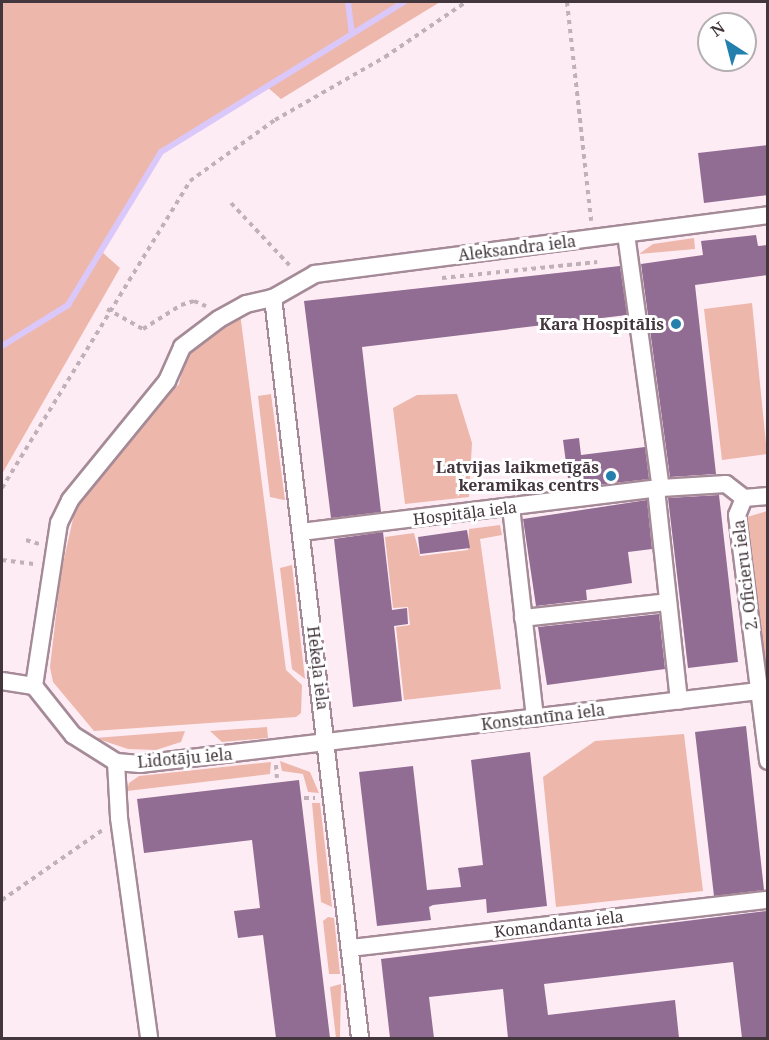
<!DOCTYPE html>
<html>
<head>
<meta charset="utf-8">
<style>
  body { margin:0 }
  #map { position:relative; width:769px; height:1040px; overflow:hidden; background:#feecf5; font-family:"Noto Serif",serif }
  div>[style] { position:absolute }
  .green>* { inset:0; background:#edb7ac }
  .stream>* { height:6px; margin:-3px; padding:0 3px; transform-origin:3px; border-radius:3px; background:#dbc8fa }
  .building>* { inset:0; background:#916c93 }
  .path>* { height:4px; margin-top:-2px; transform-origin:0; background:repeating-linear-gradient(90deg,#c0b0b8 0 4.5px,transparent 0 9px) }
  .roads { filter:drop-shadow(2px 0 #a58a97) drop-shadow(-2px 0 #a58a97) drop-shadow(0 2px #a58a97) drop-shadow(0 -2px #a58a97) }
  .street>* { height:16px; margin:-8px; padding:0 8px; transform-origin:8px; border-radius:8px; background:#fff }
  .dots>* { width:16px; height:16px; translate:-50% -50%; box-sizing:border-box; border:3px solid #fff; border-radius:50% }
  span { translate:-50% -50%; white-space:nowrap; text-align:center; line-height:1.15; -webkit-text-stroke:6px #fff; paint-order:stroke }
  .street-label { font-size:16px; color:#43373d }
  .poi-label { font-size:16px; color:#43373d; font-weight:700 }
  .right { translate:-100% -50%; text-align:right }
  .frame { position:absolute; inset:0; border:3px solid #43373d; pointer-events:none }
  .north { position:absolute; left:697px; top:12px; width:60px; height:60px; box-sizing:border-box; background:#fff; border:2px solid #b4afb1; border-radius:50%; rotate:324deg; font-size:16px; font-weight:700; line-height:24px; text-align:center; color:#43373d }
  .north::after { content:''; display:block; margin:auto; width:21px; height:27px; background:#2380ad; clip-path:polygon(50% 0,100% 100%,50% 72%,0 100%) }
</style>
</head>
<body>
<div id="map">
  <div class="green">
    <div style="clip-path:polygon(2px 2px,440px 2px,281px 99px,266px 86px,161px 152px,102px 252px,120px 268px,2px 474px)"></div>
    <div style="clip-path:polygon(694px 238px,695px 249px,639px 254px,653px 244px)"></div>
    <div style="clip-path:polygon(752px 303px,767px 454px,722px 460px,704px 309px)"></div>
    <div style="clip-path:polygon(240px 313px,286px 670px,302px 685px,301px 713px,296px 717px,94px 731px,53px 682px,50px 667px,61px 572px,75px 510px,102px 462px,179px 384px,186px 354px)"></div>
    <div style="clip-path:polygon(271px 394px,285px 500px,284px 500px,270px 497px,258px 396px)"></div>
    <div style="clip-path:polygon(457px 394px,472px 443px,469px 497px,405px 504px,393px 408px,417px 395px)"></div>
    <div style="clip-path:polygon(767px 511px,767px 700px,744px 525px,747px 517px)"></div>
    <div style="clip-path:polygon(500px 525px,502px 535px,480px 539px,501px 689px,404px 700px,396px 627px,410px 625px,408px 607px,393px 608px,385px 537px,414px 533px,420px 556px,468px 550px,469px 529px)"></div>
    <div style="clip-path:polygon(292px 565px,305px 679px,292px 669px,280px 568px)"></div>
    <div style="clip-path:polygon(267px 727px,268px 738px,222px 742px,210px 731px)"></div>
    <div style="clip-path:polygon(185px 731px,181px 742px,156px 750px,128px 749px,95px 738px)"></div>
    <div style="clip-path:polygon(684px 734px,703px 891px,556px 907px,543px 777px,595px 741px)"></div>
    <div style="clip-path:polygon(280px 761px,310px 772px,319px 793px,308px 792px,303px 774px,282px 771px)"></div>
    <div style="clip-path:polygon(271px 762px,270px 774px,127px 791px,129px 783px,139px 776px)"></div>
    <div style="clip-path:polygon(312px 803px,320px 803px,332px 907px,321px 902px)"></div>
    <div style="clip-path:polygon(328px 917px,334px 918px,340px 974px,329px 974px,323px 921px)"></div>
    <div style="clip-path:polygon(341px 984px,340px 1038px,336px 1038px,330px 987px)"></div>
  </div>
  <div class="stream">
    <div style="left:348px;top:2px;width:31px;rotate:83deg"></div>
    <div style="left:2px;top:346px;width:78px;rotate:-31.8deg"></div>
    <div style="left:68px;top:305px;width:179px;rotate:-58.7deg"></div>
    <div style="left:161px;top:152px;width:286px;rotate:-31.7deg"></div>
  </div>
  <div class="building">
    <div style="clip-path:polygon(768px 145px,768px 195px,704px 203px,698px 153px)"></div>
    <div style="clip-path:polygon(756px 235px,758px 246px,768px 245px,768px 275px,695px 285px,716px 474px,670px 477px,641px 264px,703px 255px,701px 241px)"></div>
    <div style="clip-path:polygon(620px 266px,627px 315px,362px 347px,381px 512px,331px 518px,304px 301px)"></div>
    <div style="clip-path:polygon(579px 438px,581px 455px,645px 447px,649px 479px,580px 487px,579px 477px,568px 478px,563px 440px)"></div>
    <div style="clip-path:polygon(719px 495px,738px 662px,688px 668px,668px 498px)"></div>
    <div style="clip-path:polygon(647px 500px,652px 549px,628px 552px,632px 583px,586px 590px,587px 600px,536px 606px,523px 519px)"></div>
    <div style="clip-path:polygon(467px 530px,470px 548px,420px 554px,418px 537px)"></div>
    <div style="clip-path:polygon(383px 532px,392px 610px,407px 608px,408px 624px,394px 626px,402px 701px,353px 707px,334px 539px)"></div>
    <div style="clip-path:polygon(659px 614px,665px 669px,547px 685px,538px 627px)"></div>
    <div style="clip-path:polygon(746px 726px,764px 890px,714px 896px,695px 732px)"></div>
    <div style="clip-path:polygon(530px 752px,547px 906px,487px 913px,486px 899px,433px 905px,429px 907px,431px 920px,377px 926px,359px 772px,413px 766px,427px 890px,461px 887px,458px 868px,483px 865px,471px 760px)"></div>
    <div style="clip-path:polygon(299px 780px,330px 1038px,276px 1038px,263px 935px,238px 938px,234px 911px,260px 908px,252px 840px,144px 853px,137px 799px)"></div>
    <div style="clip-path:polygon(767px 911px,768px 1038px,742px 1038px,733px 962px,544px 984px,548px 1015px,675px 1000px,679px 1038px,508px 1038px,503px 989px,429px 997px,434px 1038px,390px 1038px,381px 959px)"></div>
  </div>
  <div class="path">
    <div style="left:567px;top:2px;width:220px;rotate:83.7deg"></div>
    <div style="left:231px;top:203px;width:89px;rotate:46.8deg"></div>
    <div style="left:442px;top:278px;width:156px;rotate:-5.9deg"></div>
    <div style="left:107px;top:309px;width:41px;rotate:29.1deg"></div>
    <div style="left:143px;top:329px;width:45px;rotate:-32.3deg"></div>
    <div style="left:181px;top:305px;width:14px;rotate:-17deg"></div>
    <div style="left:194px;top:301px;width:13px;rotate:23deg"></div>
    <div style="left:2px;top:488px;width:360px;rotate:-58.5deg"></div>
    <div style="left:190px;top:181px;width:105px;rotate:-35.7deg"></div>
    <div style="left:275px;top:120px;width:127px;rotate:-29.8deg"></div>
    <div style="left:385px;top:57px;width:98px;rotate:-34.2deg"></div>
    <div style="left:26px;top:540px;width:14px;rotate:17deg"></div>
    <div style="left:2px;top:560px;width:34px;rotate:7deg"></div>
    <div style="left:276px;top:765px;width:13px;rotate:86deg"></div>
    <div style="left:304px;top:798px;width:11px"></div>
    <div style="left:2px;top:900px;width:124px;rotate:-34.8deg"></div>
  </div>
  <div class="roads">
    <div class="street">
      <div style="left:626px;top:234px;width:256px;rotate:82.2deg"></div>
      <div style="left:273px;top:298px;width:745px;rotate:83.29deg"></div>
      <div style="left:656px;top:489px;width:213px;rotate:83.8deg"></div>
      <div style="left:744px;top:498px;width:18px;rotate:112deg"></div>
      <div style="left:737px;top:515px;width:248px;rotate:82.8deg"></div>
      <div style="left:511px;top:507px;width:212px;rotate:83.5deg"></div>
      <div style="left:301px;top:532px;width:363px;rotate:-7deg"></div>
      <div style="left:661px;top:488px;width:65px;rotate:-3.5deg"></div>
      <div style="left:726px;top:484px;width:23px;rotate:38deg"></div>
      <div style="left:744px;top:498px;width:24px;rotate:-5deg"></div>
      <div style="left:523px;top:618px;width:146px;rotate:-6.3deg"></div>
      <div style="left:2px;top:681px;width:32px;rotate:9deg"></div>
      <div style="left:34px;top:686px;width:63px;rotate:51.5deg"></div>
      <div style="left:73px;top:735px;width:51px;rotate:32.1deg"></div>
      <div style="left:116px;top:762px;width:24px;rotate:5deg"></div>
      <div style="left:140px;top:764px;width:623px;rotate:-6.73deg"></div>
      <div style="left:34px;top:686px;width:165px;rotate:-81.3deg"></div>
      <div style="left:59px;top:523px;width:25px;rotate:-64deg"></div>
      <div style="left:70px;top:500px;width:154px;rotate:-50.8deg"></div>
      <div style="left:167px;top:381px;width:37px;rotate:-66deg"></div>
      <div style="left:182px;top:347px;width:46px;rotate:-37.1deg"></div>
      <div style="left:219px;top:319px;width:31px;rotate:-29deg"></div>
      <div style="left:246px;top:304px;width:28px;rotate:-13deg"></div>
      <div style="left:273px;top:298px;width:48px;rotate:-29.7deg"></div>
      <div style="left:315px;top:274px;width:457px;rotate:-7.4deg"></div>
      <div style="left:116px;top:762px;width:56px;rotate:86.9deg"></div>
      <div style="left:119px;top:818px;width:222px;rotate:82.2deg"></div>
      <div style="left:351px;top:948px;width:420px;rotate:-6.6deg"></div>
    </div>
  </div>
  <div class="dots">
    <div style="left:676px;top:324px;background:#2380ad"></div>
    <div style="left:611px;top:476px;background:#2380ad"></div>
  </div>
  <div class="street-label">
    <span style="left:517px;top:248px;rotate:-7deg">Aleksandra iela</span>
    <span style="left:465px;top:513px;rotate:-7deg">Hospitāļa iela</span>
    <span style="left:745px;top:575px;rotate:-97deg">2. Oficieru iela</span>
    <span style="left:318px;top:668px;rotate:83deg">Hekeļa iela</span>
    <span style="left:543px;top:717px;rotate:-7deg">Konstantīna iela</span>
    <span style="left:185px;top:758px;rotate:-5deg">Lidotāju iela</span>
    <span style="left:559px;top:924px;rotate:-7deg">Komandanta iela</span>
  </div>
  <div class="poi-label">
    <span class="right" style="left:664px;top:324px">Kara Hospitālis</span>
    <span class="right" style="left:599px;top:476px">Latvijas laikmetīgās<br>keramikas centrs</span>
  </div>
  <div class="frame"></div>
  <div class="north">N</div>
</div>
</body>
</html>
